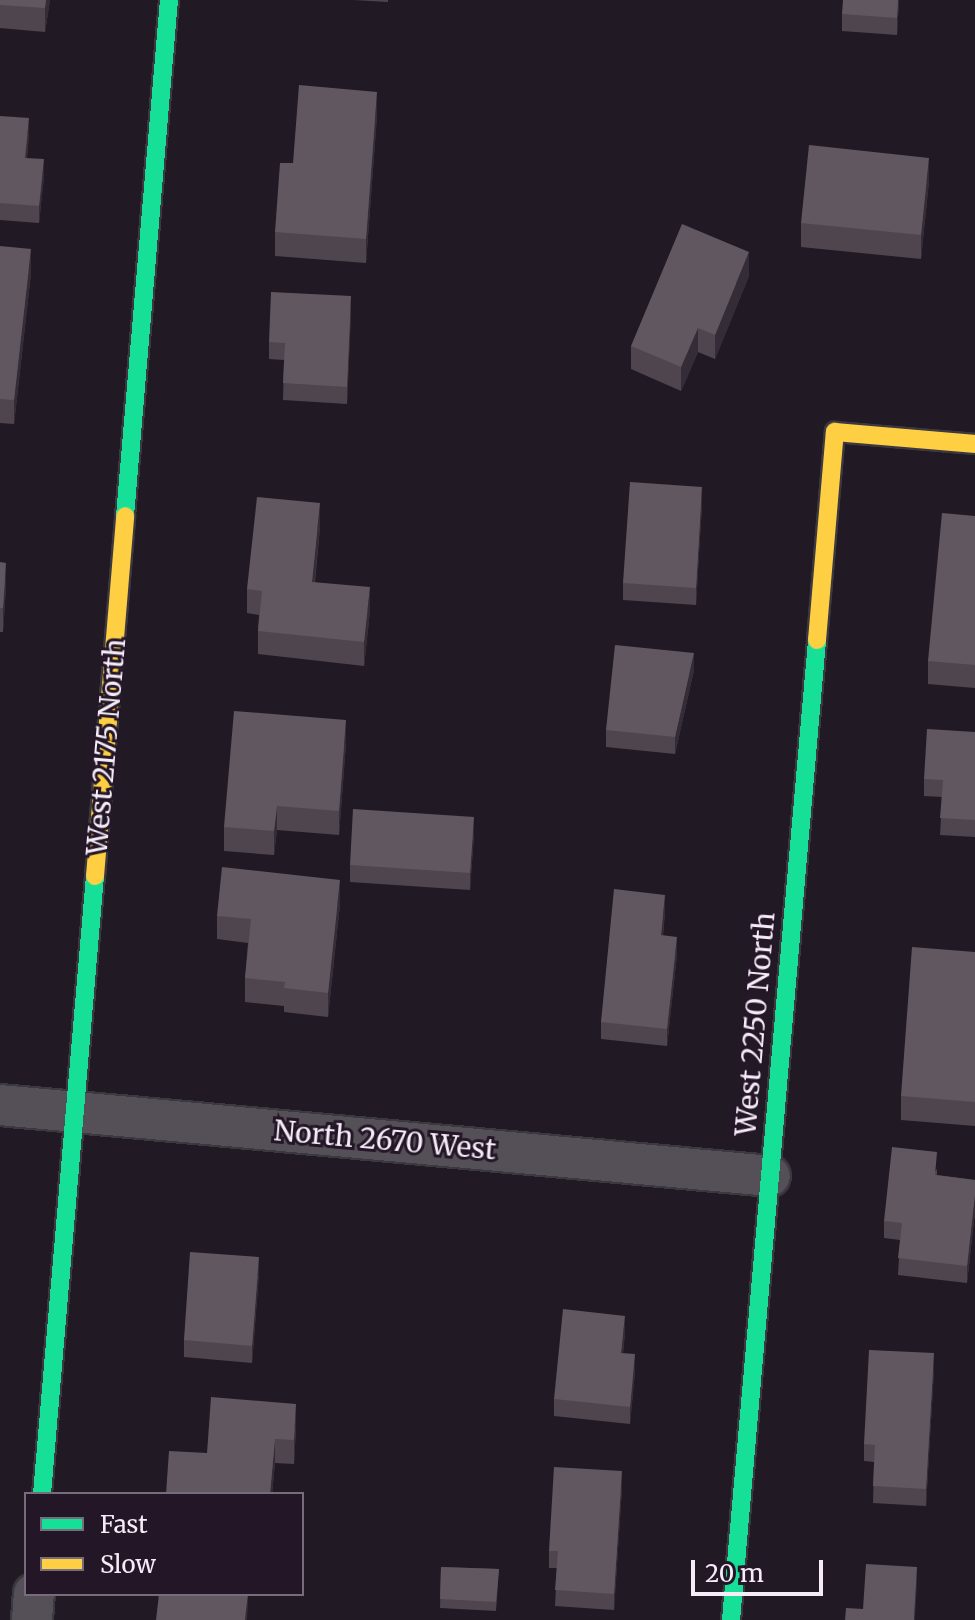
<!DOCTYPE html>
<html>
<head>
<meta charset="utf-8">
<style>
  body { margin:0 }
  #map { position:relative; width:975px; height:1620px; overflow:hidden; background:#211a24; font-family:Merriweather,serif }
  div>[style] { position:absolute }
  .roads { filter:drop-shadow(2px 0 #3c383f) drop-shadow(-2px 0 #3c383f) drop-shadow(0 2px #3c383f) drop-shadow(0 -2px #3c383f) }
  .street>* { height:40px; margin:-20px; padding:0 20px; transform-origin:20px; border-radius:20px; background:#555057 }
  .fast>* { height:18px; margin:-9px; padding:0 9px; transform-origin:9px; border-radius:9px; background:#16e098 }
  .slow>* { height:18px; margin:-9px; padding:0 9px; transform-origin:9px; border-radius:9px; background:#ffcf43 }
  .wall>* { inset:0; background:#4e454f }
  .shaded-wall>* { inset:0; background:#342c36 }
  .building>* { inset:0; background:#605761 }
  span { translate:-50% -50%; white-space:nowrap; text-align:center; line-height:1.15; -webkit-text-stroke:6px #231727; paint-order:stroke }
  .street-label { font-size:28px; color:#f5ecf8 }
  .legend { position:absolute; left:24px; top:1492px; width:280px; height:104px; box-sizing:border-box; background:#231727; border:2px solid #776c7b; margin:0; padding:10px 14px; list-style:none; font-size:24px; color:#f5ecf8 }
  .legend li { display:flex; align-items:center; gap:16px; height:40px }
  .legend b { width:40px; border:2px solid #776c7b }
  .scale { position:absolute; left:691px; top:1560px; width:132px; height:36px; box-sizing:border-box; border:4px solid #f5ecf8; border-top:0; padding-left:10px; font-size:24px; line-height:28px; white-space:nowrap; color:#f5ecf8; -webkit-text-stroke:6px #231727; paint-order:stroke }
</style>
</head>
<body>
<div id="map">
  <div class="roads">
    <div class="street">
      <div style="left:0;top:1105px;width:773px;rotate:5.27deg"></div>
      <div style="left:32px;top:1620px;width:26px;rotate:-86deg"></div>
    </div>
    <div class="fast">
      <div style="left:125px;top:516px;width:518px;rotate:-85.13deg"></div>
      <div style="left:42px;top:1494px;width:620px;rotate:-85.1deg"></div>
      <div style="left:731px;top:1620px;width:984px;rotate:-84.98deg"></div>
    </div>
    <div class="slow">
      <div style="left:817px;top:640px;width:209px;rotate:-85.1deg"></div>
      <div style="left:835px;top:432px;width:141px;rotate:4.9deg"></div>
      <div style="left:95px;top:876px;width:361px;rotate:-85.2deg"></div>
    </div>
  </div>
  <div class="wall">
    <div style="clip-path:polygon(0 0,50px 0,45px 32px,0 28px)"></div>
    <div style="clip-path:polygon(353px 0,388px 0,388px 2px)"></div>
    <div style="clip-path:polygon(899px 0,897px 35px,842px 31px,842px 14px)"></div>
    <div style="clip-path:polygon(377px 115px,366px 263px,275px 256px,275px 232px,293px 163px)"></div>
    <div style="clip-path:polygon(0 116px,29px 135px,27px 158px,44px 176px,39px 223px,0 220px)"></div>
    <div style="clip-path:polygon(929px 181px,921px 259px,801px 247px,801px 223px)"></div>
    <div style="clip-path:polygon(0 246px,31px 273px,14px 424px,0 423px)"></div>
    <div style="clip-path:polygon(749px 276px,715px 359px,698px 352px,681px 391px,631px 369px,631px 346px)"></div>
    <div style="clip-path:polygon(351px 313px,347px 404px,283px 400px,284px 360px,269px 359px,269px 342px)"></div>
    <div style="clip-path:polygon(702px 504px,696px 605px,623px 600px,623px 583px)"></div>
    <div style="clip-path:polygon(975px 516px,975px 688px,928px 684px,928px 661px)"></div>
    <div style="clip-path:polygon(320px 527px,315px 582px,370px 611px,364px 666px,258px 654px,258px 631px,259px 615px,247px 613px,247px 589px)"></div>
    <div style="clip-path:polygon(0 562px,6px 587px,3px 632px,0 632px)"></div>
    <div style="clip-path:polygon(694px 670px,675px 754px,606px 747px,606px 730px)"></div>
    <div style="clip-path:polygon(975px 732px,975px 837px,940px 835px,942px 797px,924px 796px,924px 779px)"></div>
    <div style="clip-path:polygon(346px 743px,339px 835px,277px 830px,274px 855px,224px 851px,224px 827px)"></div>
    <div style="clip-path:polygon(474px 834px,470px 890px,350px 882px,350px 865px)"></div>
    <div style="clip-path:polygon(340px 904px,328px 1017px,284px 1012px,284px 1006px,245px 1002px,245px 978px,248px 943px,217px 939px,217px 916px)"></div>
    <div style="clip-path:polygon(665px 912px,663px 936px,677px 954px,667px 1046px,601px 1039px,601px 1022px)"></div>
    <div style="clip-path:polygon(975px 952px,975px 1126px,901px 1120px,901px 1096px)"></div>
    <div style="clip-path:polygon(937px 1169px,937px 1175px,975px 1180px,975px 1211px,967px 1283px,898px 1275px,900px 1240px,884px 1238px,884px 1221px)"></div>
    <div style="clip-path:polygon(259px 1274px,252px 1363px,184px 1357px,184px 1340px)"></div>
    <div style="clip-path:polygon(625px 1333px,623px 1353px,635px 1371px,630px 1424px,554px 1416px,554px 1399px)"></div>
    <div style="clip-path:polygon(934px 1370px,926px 1506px,873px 1503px,874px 1462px,864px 1461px,864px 1444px)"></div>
    <div style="clip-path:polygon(296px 1427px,294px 1464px,275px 1463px,272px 1494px,166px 1494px,207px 1453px)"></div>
    <div style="clip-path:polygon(622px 1488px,614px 1610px,555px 1606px,557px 1568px,549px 1568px,549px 1551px)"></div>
    <div style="clip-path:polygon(441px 1567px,499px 1569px,496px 1611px,440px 1608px)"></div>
  </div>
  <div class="shaded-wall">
    <div style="clip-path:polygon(46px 0,50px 0,45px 32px,45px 8px)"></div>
    <div style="clip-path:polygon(898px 0,899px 0,897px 35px,897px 18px)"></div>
    <div style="clip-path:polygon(377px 92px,377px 115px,366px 263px,366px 239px)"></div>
    <div style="clip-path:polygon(29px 118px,29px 135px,25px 175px,25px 158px)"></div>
    <div style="clip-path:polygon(929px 158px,929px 181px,921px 259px,921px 235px)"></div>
    <div style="clip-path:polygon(44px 159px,44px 176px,39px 223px,39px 206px)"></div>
    <div style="clip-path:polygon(31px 249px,31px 273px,14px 424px,14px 400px)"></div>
    <div style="clip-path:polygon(749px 252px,749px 276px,715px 359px,715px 335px)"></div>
    <div style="clip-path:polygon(351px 296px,351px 313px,347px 404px,347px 387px)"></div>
    <div style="clip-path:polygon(698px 328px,698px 352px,681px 391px,681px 367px)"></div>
    <div style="clip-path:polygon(702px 487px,702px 504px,696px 605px,696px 588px)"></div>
    <div style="clip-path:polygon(320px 503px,320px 527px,312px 606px,312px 582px)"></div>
    <div style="clip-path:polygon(6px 563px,6px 587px,3px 632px,3px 608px)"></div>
    <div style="clip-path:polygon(370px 587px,370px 611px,364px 666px,364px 642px)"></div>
    <div style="clip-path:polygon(694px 653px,694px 670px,675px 754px,675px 737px)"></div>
    <div style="clip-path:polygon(346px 720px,346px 743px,339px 835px,339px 811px)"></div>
    <div style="clip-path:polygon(277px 806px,277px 830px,274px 855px,274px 831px)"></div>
    <div style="clip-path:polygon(474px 817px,474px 834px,470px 890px,470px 873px)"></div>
    <div style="clip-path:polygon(340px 880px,340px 904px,328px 1017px,328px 993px)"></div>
    <div style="clip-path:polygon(665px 895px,665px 912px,661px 952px,661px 935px)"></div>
    <div style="clip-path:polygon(677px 937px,677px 954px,667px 1046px,667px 1029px)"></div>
    <div style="clip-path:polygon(975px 1194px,975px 1211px,967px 1283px,967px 1266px)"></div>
    <div style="clip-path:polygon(259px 1257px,259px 1274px,252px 1363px,252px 1346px)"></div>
    <div style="clip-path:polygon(625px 1316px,625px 1333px,621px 1370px,621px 1353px)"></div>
    <div style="clip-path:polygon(934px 1353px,934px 1370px,926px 1506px,926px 1489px)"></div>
    <div style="clip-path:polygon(635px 1354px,635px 1371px,630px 1424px,630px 1407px)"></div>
    <div style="clip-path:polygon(296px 1404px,296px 1427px,294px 1464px,294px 1440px)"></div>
    <div style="clip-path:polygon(275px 1439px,275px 1463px,272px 1494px,270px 1494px)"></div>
    <div style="clip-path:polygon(622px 1471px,622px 1488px,614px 1610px,614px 1594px)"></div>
    <div style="clip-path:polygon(917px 1567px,917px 1584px,915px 1620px,914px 1620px)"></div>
    <div style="clip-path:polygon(248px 1594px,248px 1604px,247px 1620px,245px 1620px)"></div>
  </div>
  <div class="building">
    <div style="clip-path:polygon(0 0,46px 0,45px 8px,0 5px)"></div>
    <div style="clip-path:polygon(843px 0,898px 0,897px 18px,842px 14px)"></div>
    <div style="clip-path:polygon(299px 85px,377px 92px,366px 239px,275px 232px,280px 163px,293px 163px)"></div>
    <div style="clip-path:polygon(0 116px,29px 118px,25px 158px,44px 159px,39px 206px,0 203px)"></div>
    <div style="clip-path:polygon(809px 145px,929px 158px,921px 235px,801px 223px)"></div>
    <div style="clip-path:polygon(682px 224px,749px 252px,715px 335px,698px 328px,681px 367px,631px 346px)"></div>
    <div style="clip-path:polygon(0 246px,31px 249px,14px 400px,0 399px)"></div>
    <div style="clip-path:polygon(271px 292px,351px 296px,347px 387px,283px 383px,285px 343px,269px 342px)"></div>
    <div style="clip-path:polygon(630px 482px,702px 487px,696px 588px,623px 583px)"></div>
    <div style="clip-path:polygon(257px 497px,320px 503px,312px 582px,370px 587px,364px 642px,258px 631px,262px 591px,247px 589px)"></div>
    <div style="clip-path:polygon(942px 513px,975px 516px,975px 665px,928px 661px)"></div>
    <div style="clip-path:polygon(0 562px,6px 563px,3px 608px,0 608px)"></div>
    <div style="clip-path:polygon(615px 645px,694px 653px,675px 737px,606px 730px)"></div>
    <div style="clip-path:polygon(234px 711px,346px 720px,339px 811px,277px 806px,274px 831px,224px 827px)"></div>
    <div style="clip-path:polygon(927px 729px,975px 732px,975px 820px,940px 818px,943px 780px,924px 779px)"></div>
    <div style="clip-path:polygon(353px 809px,474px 817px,470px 873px,350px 865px)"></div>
    <div style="clip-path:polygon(222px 867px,340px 880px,328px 993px,284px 988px,285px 982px,245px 978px,251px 919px,217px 916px)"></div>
    <div style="clip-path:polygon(614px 889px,665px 895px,661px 935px,677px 937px,667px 1029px,601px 1022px)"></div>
    <div style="clip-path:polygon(912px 947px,975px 952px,975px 1102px,901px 1096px)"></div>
    <div style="clip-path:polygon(892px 1147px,937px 1152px,935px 1175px,975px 1180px,975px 1194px,967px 1266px,898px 1258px,902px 1223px,884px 1221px)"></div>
    <div style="clip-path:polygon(190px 1252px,259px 1257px,252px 1346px,184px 1340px)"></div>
    <div style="clip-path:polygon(563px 1309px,625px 1316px,621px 1353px,635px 1354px,630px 1407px,554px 1399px)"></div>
    <div style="clip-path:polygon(869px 1350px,934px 1353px,926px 1489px,873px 1486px,875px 1445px,864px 1444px)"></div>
    <div style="clip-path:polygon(211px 1397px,296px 1404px,294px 1440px,275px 1439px,270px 1494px,166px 1494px,169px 1451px,207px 1453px)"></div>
    <div style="clip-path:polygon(554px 1467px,622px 1471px,614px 1594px,555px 1590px,558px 1551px,549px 1551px)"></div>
    <div style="clip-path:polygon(866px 1564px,917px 1567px,914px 1620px,845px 1620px,846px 1608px,863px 1609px)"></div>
    <div style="clip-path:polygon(441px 1567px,499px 1569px,496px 1602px,440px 1599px)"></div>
    <div style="clip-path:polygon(159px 1594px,248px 1594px,245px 1620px,156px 1620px)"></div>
  </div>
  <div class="street-label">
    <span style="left:106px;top:747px;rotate:-85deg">West 2175 North</span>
    <span style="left:755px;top:1024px;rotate:-85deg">West 2250 North</span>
    <span style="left:385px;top:1140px;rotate:5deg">North 2670 West</span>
  </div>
  <ul class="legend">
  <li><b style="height:10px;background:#16e098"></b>Fast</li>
  <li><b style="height:10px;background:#ffcf43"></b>Slow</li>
  </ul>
  <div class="scale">20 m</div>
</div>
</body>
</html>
